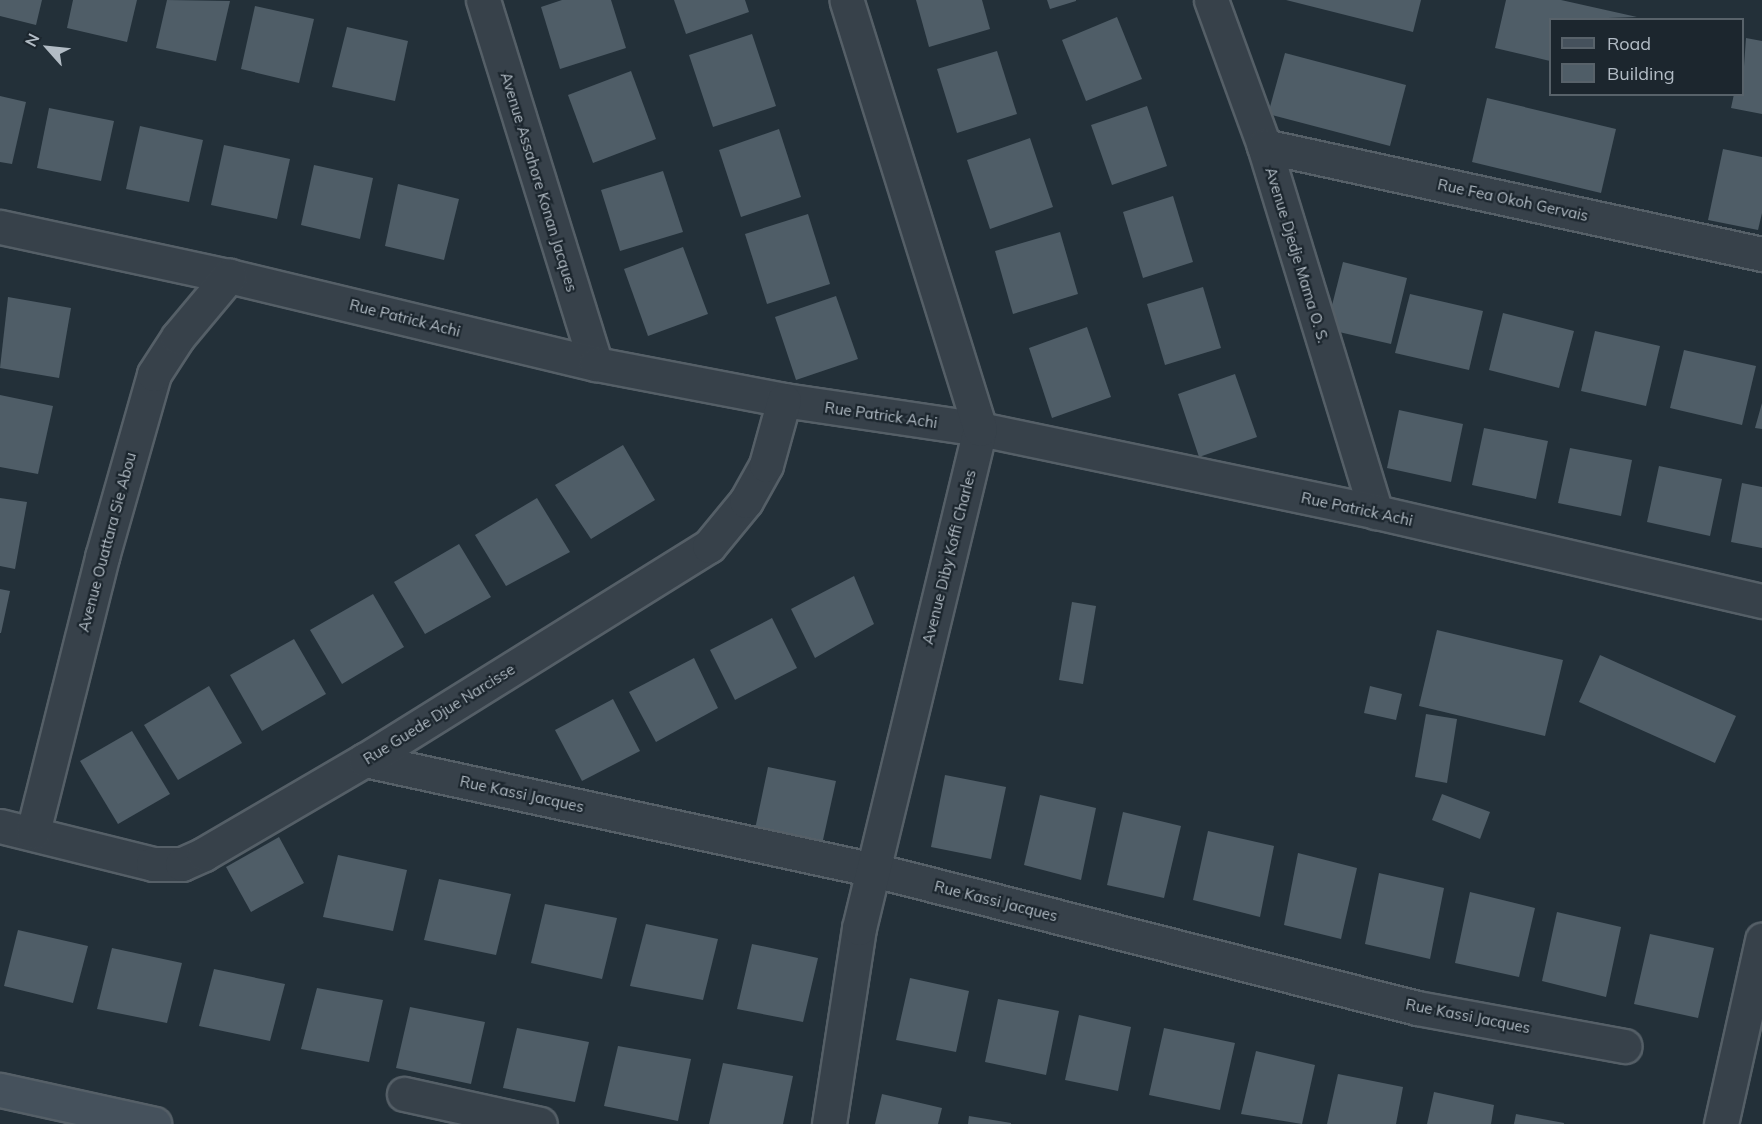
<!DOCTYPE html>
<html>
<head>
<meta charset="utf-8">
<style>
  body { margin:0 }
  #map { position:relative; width:1762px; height:1124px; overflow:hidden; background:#233039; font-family:Mulish,sans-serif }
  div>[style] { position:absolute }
  .building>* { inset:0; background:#4f5d67 }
  .roads { filter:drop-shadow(2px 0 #555f67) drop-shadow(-2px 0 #555f67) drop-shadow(0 2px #555f67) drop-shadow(0 -2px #555f67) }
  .street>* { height:33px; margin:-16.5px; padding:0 16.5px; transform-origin:16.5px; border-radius:16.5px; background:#37414a }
  .secondary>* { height:33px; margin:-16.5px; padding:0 16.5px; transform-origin:16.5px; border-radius:16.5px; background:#45515c }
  span { translate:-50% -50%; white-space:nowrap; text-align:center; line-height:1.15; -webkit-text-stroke:4.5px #1c262e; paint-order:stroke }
  .street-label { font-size:15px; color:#b2bcc5 }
  .legend { position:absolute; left:1549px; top:18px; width:195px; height:78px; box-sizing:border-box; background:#1c262e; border:2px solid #58626a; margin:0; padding:8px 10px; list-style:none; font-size:18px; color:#b2bcc5 }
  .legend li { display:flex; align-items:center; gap:12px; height:30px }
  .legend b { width:30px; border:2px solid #58626a }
  .north { position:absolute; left:18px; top:18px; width:60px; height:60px; -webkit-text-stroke:4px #1c262e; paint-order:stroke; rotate:297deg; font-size:16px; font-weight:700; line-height:24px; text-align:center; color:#b2bcc5 }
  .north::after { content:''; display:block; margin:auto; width:21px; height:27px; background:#b2bcc5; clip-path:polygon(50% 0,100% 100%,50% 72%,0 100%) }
</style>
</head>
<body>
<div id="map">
  <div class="building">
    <div style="clip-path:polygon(0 0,42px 0,36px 25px,0 16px)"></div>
    <div style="clip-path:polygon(73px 0,137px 0,127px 42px,67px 28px)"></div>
    <div style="clip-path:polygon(167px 0,230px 1px,216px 61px,156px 48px)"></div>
    <div style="clip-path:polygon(562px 0,611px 0,626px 48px,560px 69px,541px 7px)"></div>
    <div style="clip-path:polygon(674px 0,745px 0,749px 12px,686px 34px)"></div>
    <div style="clip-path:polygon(916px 0,982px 0,990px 29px,929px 47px)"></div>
    <div style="clip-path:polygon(1047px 0,1076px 0,1076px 1px,1050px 9px)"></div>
    <div style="clip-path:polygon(1286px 0,1421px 0,1413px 32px)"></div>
    <div style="clip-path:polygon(1506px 0,1561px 0,1637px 17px,1550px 20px,1550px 61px,1495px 48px)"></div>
    <div style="clip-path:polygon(255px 6px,314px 19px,299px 83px,241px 69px)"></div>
    <div style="clip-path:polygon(1117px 17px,1142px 79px,1086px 101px,1062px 40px)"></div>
    <div style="clip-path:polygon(347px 27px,408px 41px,395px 101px,332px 87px)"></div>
    <div style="clip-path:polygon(752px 34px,776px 106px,713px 127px,689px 55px)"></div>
    <div style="clip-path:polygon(1746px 38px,1762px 41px,1762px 114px,1731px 108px,1734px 94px,1742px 94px)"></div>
    <div style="clip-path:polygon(997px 51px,1017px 114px,957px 133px,937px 69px)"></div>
    <div style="clip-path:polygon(1285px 53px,1406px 85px,1390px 146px,1268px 114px)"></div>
    <div style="clip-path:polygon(631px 71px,656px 139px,593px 163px,568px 95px)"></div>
    <div style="clip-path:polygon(0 96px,26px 102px,12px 164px,0 162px)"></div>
    <div style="clip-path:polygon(1487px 98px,1616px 129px,1601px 193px,1472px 162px)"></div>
    <div style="clip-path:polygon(1147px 106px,1167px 166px,1112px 185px,1091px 125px)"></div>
    <div style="clip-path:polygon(49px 108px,114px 121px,101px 181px,37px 168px)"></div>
    <div style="clip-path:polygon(140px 126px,203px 140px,189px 202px,126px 189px)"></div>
    <div style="clip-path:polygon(779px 129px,801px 197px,741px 217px,719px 150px)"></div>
    <div style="clip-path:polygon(1030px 138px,1053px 207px,990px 229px,967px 160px)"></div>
    <div style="clip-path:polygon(224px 145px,290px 159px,277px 219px,211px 205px)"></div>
    <div style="clip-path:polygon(1723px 149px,1762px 157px,1762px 213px,1758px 230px,1708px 220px)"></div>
    <div style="clip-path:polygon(314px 165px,373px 178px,360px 239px,301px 225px)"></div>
    <div style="clip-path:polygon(663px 171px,683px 232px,620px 251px,601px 190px)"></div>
    <div style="clip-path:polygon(398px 184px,459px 199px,444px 260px,385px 246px)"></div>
    <div style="clip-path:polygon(1173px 196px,1193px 262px,1143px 278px,1123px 212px)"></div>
    <div style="clip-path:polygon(808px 214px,830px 284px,767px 304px,745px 234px)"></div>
    <div style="clip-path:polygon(1060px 232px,1078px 294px,1013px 314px,995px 251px)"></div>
    <div style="clip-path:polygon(683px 247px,708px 314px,648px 336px,624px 269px)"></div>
    <div style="clip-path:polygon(1343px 262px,1407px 278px,1391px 344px,1326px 329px)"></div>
    <div style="clip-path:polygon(1203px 287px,1221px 348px,1165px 365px,1147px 304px)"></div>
    <div style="clip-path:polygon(1410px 294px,1483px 311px,1469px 370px,1395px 353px)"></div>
    <div style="clip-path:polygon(836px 296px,858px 359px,796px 380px,775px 317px)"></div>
    <div style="clip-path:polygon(8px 297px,71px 308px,59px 378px,0 368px)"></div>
    <div style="clip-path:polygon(1503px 313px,1574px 331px,1559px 388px,1489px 370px)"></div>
    <div style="clip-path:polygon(1087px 327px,1111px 397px,1052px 418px,1029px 348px)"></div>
    <div style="clip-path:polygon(1595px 331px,1660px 346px,1646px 406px,1581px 391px)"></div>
    <div style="clip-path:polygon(1684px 350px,1756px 366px,1742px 425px,1670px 408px)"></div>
    <div style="clip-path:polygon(1235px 374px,1257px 437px,1199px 457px,1178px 394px)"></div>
    <div style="clip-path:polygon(0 395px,53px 406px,38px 474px,0 467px)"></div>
    <div style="clip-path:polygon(1762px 403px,1762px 429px,1755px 428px)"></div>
    <div style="clip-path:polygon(1399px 410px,1463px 424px,1451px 482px,1387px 468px)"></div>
    <div style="clip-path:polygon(1484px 428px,1548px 441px,1536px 499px,1472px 485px)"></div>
    <div style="clip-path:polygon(623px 445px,655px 500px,591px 539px,555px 485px)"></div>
    <div style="clip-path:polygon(1570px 448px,1632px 460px,1621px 516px,1558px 503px)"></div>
    <div style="clip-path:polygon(1659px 466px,1722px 479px,1710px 536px,1647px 522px)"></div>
    <div style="clip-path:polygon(1742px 483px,1762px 487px,1762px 548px,1731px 542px)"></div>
    <div style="clip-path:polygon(0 498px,27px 502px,15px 569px,0 566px)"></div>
    <div style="clip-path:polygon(537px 498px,570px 552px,506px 586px,475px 535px)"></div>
    <div style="clip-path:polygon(459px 544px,491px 597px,425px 634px,394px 582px)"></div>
    <div style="clip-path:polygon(854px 576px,874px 624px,815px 658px,791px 609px)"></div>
    <div style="clip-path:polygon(0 589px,10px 591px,1px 633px,0 633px)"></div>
    <div style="clip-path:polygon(373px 594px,404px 647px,342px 684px,310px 630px)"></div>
    <div style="clip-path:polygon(1072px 602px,1096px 606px,1083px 684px,1059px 680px)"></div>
    <div style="clip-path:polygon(772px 618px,797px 668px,735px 700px,710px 650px)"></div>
    <div style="clip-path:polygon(1437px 630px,1563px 660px,1545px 736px,1419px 706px)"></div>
    <div style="clip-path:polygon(294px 639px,326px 694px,262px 731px,230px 675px)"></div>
    <div style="clip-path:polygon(1600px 655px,1736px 716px,1715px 763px,1579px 702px)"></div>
    <div style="clip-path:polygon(694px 658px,718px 708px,656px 742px,629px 692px)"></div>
    <div style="clip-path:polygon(209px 686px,242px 743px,178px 780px,144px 725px)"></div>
    <div style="clip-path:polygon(1370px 686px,1402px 694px,1396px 720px,1364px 713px)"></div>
    <div style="clip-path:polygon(613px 699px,640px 751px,582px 781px,555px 730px)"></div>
    <div style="clip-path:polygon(1426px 714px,1457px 719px,1447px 783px,1415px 777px)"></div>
    <div style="clip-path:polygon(132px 731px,170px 794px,118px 824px,80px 761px)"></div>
    <div style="clip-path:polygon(768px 767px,836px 781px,821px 849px,754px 834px)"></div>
    <div style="clip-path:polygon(945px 775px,1006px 787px,991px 859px,931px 847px)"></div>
    <div style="clip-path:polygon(1442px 794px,1490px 812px,1480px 839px,1432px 820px)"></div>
    <div style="clip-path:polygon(1040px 795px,1096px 808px,1081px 880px,1024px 865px)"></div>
    <div style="clip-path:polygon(1123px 812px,1181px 826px,1164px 898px,1107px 885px)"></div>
    <div style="clip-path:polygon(1208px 831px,1274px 846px,1260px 917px,1193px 900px)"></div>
    <div style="clip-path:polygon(279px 837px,304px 883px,251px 912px,226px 867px)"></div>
    <div style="clip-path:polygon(1298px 853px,1357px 868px,1341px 939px,1284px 925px)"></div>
    <div style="clip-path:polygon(338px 855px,407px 870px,393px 931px,323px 917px)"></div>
    <div style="clip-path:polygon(1379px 873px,1444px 888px,1430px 959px,1365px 944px)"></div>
    <div style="clip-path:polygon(439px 879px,511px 894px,496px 955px,424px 940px)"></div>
    <div style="clip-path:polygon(1470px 892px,1535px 908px,1519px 977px,1455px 963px)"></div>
    <div style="clip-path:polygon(545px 904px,617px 918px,602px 979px,531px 963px)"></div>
    <div style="clip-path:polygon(1557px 912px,1621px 927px,1606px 997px,1542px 981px)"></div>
    <div style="clip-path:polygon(646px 924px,718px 939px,703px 1000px,630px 986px)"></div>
    <div style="clip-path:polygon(18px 930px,88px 946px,73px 1003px,4px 986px)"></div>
    <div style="clip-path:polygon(1650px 934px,1714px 948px,1698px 1018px,1634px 1004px)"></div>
    <div style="clip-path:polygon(752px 944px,818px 958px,803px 1022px,737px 1009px)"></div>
    <div style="clip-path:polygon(112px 948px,182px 963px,167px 1023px,97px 1009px)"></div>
    <div style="clip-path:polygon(214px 969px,285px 984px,270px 1041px,199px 1026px)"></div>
    <div style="clip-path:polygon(910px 978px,969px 991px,956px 1052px,896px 1040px)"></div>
    <div style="clip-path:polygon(317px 988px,383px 1000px,369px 1062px,301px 1049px)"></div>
    <div style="clip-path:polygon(998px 999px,1059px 1011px,1046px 1075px,985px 1062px)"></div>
    <div style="clip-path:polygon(410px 1007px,485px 1022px,471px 1084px,396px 1068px)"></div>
    <div style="clip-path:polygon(1079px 1015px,1131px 1027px,1118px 1091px,1065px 1080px)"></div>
    <div style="clip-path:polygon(517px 1028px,589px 1042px,575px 1102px,503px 1088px)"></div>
    <div style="clip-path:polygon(1164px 1028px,1235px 1043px,1220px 1110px,1149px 1095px)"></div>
    <div style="clip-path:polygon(618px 1046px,691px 1059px,678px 1121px,604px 1106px)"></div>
    <div style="clip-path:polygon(1256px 1051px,1315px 1065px,1302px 1124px,1241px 1114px)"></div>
    <div style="clip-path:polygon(723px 1063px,793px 1076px,783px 1124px,709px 1124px)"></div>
    <div style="clip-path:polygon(1338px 1074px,1403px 1087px,1396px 1124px,1327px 1124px)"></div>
    <div style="clip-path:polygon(1434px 1092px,1494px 1105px,1491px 1124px,1427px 1124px)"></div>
    <div style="clip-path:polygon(882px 1094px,942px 1108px,938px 1124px,875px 1124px)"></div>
    <div style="clip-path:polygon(1516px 1114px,1564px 1123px,1564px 1124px,1514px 1124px)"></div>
    <div style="clip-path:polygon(969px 1116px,1011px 1123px,1011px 1124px,968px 1124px)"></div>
  </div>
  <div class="roads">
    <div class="street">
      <div style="left:483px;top:0;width:381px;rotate:72.8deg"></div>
      <div style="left:1211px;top:0;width:155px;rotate:70deg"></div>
      <div style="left:1264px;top:146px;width:383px;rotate:73deg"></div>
      <div style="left:1264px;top:146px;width:510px;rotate:12.24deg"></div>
      <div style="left:0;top:227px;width:234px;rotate:12.1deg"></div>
      <div style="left:229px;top:276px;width:377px;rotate:13.5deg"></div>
      <div style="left:596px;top:364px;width:191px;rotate:10.8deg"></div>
      <div style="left:784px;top:400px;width:198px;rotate:8.4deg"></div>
      <div style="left:980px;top:429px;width:405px;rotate:11.8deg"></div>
      <div style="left:1376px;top:512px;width:396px;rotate:13deg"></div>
      <div style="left:365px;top:760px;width:521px;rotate:12.19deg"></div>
      <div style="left:874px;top:870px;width:560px;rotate:14.26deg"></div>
      <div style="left:1417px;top:1008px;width:211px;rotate:10.4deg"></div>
      <div style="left:0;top:826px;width:158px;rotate:13.9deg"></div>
      <div style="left:153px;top:864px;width:29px"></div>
      <div style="left:182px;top:864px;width:24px;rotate:-24deg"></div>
      <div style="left:204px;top:854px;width:186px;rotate:-30.3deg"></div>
      <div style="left:365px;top:760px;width:405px;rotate:-31.9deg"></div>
      <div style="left:709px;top:546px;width:58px;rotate:-50.6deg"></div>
      <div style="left:746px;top:501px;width:41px;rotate:-60.9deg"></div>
      <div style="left:766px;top:465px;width:67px;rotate:-74.5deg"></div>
      <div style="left:33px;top:832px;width:284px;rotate:-75.9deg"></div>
      <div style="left:102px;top:557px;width:190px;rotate:-74.1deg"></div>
      <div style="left:154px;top:374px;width:44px;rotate:-57deg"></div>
      <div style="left:178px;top:337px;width:80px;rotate:-50.1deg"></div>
      <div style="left:404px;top:1094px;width:139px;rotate:12.4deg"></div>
      <div style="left:829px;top:1124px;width:198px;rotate:-81.3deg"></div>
      <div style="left:859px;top:928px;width:513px;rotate:-76.37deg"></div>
      <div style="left:980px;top:429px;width:449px;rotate:-107.3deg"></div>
      <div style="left:1721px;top:1124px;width:189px;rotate:-77.4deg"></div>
    </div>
    <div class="secondary">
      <div style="left:0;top:1090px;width:158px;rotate:12.4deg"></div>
    </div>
  </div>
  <div class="street-label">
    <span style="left:539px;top:182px;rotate:73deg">Avenue Assahore Konan Jacques</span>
    <span style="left:1513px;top:200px;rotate:12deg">Rue Fea Okoh Gervais</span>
    <span style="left:1297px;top:255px;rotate:73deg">Avenue Djedje Mama O. S.</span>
    <span style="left:405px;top:318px;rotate:14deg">Rue Patrick Achi</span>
    <span style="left:881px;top:415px;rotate:8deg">Rue Patrick Achi</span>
    <span style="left:1357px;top:509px;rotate:12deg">Rue Patrick Achi</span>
    <span style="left:107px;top:542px;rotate:-75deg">Avenue Ouattara Sie Abou</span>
    <span style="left:949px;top:557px;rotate:-76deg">Avenue Diby Koffi Charles</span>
    <span style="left:439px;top:714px;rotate:-32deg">Rue Guede Djue Narcisse</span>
    <span style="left:522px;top:794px;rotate:12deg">Rue Kassi Jacques</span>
    <span style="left:996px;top:901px;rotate:14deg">Rue Kassi Jacques</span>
    <span style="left:1468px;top:1016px;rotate:11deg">Rue Kassi Jacques</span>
  </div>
  <ul class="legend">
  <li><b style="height:8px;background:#45515c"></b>Road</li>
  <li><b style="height:16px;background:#4f5d67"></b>Building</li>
  </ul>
  <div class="north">N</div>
</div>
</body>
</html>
